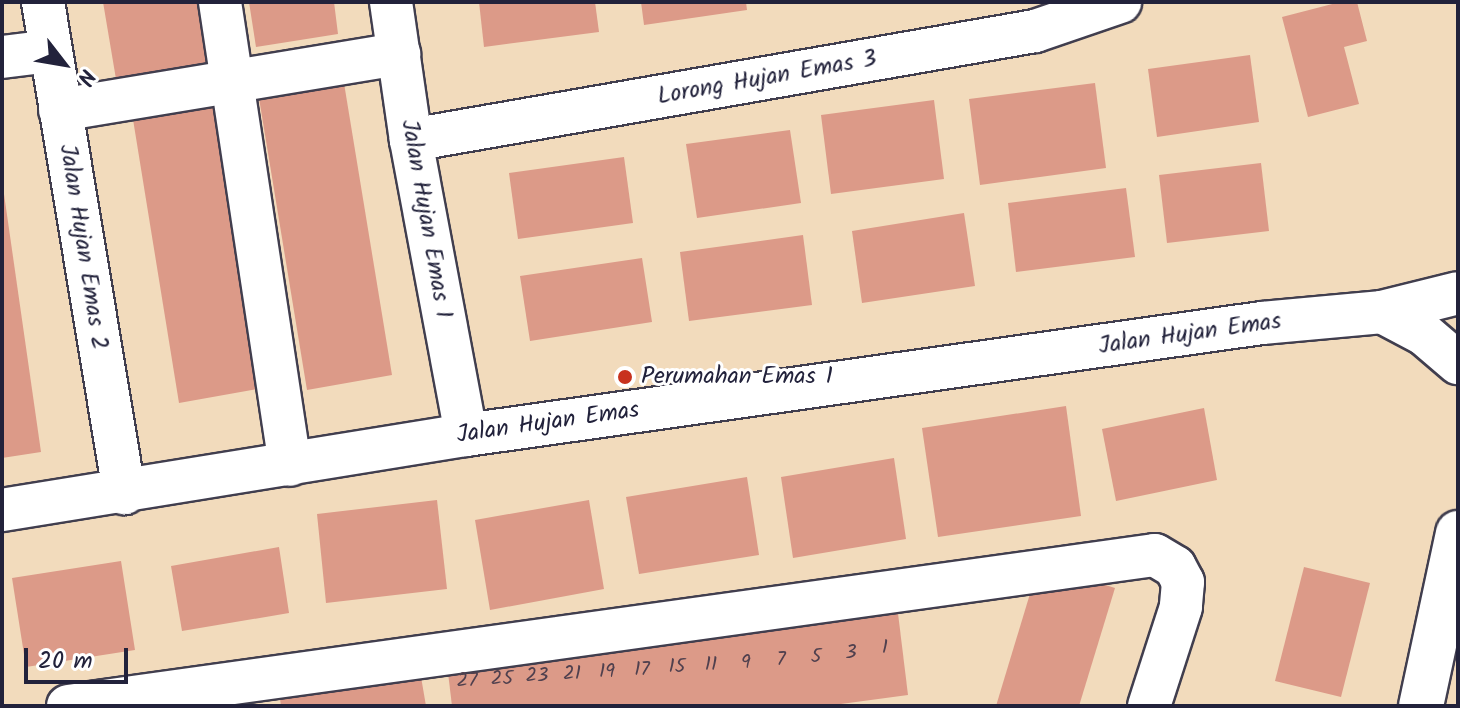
<!DOCTYPE html>
<html>
<head>
<meta charset="utf-8">
<style>
  body { margin:0 }
  #map { position:relative; width:1460px; height:708px; overflow:hidden; background:#f2dbbc; font-family:Kalam,sans-serif }
  div>[style] { position:absolute }
  .building>* { inset:0; background:#dc9a88 }
  .roads { filter:drop-shadow(2px 0 #413e4e) drop-shadow(-2px 0 #413e4e) drop-shadow(0 2px #413e4e) drop-shadow(0 -2px #413e4e) }
  .minor>* { height:42px; margin:-21px; padding:0 21px; transform-origin:21px; border-radius:21px; background:#fff }
  .major>* { height:44px; margin:-22px; padding:0 22px; transform-origin:22px; border-radius:22px; background:#fff }
  .dots>* { width:22px; height:22px; translate:-50% -50%; box-sizing:border-box; border:4px solid #fff; border-radius:50% }
  span { translate:-50% -50%; white-space:nowrap; text-align:center; line-height:1.15; -webkit-text-stroke:6px #fff; paint-order:stroke }
  .number-label { font-size:20px; color:#50404e }
  .number-label span { -webkit-text-stroke-width:0 }
  .street-label { font-size:24px; color:#22223b }
  .poi-label { font-size:24px; color:#22223b }
  .left { translate:0 -50%; text-align:left }
  .frame { position:absolute; inset:0; border:4px solid #22223b; pointer-events:none }
  .north { position:absolute; left:24px; top:24px; width:80px; height:80px; -webkit-text-stroke:6px #fff; paint-order:stroke; rotate:121deg; font-size:22px; font-weight:700; line-height:32px; text-align:center; color:#22223b }
  .north::after { content:''; display:block; margin:auto; width:28px; height:36px; background:#22223b; clip-path:polygon(50% 0,100% 100%,50% 72%,0 100%) }
  .scale { position:absolute; left:24px; top:648px; width:104px; height:36px; box-sizing:border-box; border:4px solid #22223b; border-top:0; padding-left:10px; font-size:24px; line-height:28px; white-space:nowrap; color:#22223b; -webkit-text-stroke:6px #fff; paint-order:stroke }
</style>
</head>
<body>
<div id="map">
  <div class="building">
    <div style="clip-path:polygon(103px 2px,207px 2px,218px 67px,117px 85px)"></div>
    <div style="clip-path:polygon(249px 2px,334px 2px,338px 34px,256px 47px)"></div>
    <div style="clip-path:polygon(479px 2px,595px 2px,599px 32px,484px 47px)"></div>
    <div style="clip-path:polygon(641px 2px,746px 2px,747px 10px,644px 25px)"></div>
    <div style="clip-path:polygon(1340px 2px,1357px 2px,1367px 41px,1344px 47px,1359px 104px,1308px 117px,1282px 17px)"></div>
    <div style="clip-path:polygon(1250px 55px,1259px 122px,1157px 137px,1148px 69px)"></div>
    <div style="clip-path:polygon(342px 71px,392px 375px,307px 390px,257px 86px)"></div>
    <div style="clip-path:polygon(1095px 83px,1106px 168px,980px 185px,969px 99px)"></div>
    <div style="clip-path:polygon(219px 92px,268px 387px,179px 403px,131px 107px)"></div>
    <div style="clip-path:polygon(934px 100px,944px 179px,831px 194px,821px 115px)"></div>
    <div style="clip-path:polygon(790px 130px,801px 203px,697px 218px,686px 144px)"></div>
    <div style="clip-path:polygon(624px 157px,633px 223px,518px 239px,509px 173px)"></div>
    <div style="clip-path:polygon(1261px 163px,1269px 231px,1167px 243px,1159px 175px)"></div>
    <div style="clip-path:polygon(1126px 188px,1135px 257px,1016px 272px,1008px 203px)"></div>
    <div style="clip-path:polygon(4px 194px,41px 452px,2px 458px,2px 195px)"></div>
    <div style="clip-path:polygon(964px 213px,975px 286px,862px 303px,852px 231px)"></div>
    <div style="clip-path:polygon(803px 235px,812px 305px,689px 321px,680px 252px)"></div>
    <div style="clip-path:polygon(642px 258px,652px 322px,530px 341px,520px 276px)"></div>
    <div style="clip-path:polygon(1066px 406px,1081px 516px,938px 537px,922px 428px)"></div>
    <div style="clip-path:polygon(1204px 408px,1217px 480px,1116px 501px,1102px 429px)"></div>
    <div style="clip-path:polygon(894px 458px,906px 539px,793px 558px,781px 477px)"></div>
    <div style="clip-path:polygon(747px 477px,759px 555px,639px 574px,626px 497px)"></div>
    <div style="clip-path:polygon(437px 500px,447px 589px,326px 603px,317px 514px)"></div>
    <div style="clip-path:polygon(589px 500px,604px 589px,490px 610px,475px 520px)"></div>
    <div style="clip-path:polygon(279px 547px,289px 613px,182px 631px,171px 566px)"></div>
    <div style="clip-path:polygon(121px 561px,135px 650px,26px 667px,12px 578px)"></div>
    <div style="clip-path:polygon(1039px 564px,1115px 588px,1079px 706px,996px 706px)"></div>
    <div style="clip-path:polygon(1304px 567px,1370px 583px,1341px 697px,1275px 681px)"></div>
    <div style="clip-path:polygon(896px 597px,908px 695px,826px 706px,452px 706px,446px 656px)"></div>
    <div style="clip-path:polygon(420px 671px,426px 706px,281px 706px,279px 692px)"></div>
  </div>
  <div class="roads">
    <div class="minor">
      <div style="left:43px;top:2px;width:498px;rotate:80.6deg"></div>
      <div style="left:220px;top:2px;width:468px;rotate:81.4deg"></div>
      <div style="left:391px;top:2px;width:139px;rotate:81.8deg"></div>
      <div style="left:411px;top:140px;width:300px;rotate:79.4deg"></div>
      <div style="left:2px;top:57px;width:49px;rotate:-7deg"></div>
      <div style="left:60px;top:110px;width:344px;rotate:-9.4deg"></div>
      <div style="left:411px;top:140px;width:633px;rotate:-9.91deg"></div>
      <div style="left:1035px;top:31px;width:90px;rotate:-18.8deg"></div>
      <div style="left:1382px;top:312px;width:47px;rotate:27.6deg"></div>
      <div style="left:1424px;top:334px;width:45px;rotate:40.5deg"></div>
      <div style="left:2px;top:510px;width:470px;rotate:-9.2deg"></div>
      <div style="left:466px;top:435px;width:804px;rotate:-8.01deg"></div>
      <div style="left:1262px;top:323px;width:121px;rotate:-5.2deg"></div>
      <div style="left:1382px;top:312px;width:78px;rotate:-14deg"></div>
      <div style="left:68px;top:706px;width:1097px;rotate:-7.91deg"></div>
      <div style="left:1155px;top:555px;width:23px;rotate:31deg"></div>
      <div style="left:1175px;top:567px;width:17px;rotate:62deg"></div>
      <div style="left:1183px;top:582px;width:25px;rotate:95deg"></div>
      <div style="left:1181px;top:607px;width:104px;rotate:107.9deg"></div>
    </div>
    <div class="major">
      <div style="left:1421px;top:706px;width:177px;rotate:-77.9deg"></div>
    </div>
  </div>
  <div class="dots">
    <div style="left:625px;top:377px;background:#c8321e"></div>
  </div>
  <div class="number-label">
    <span style="left:885px;top:648px">1</span>
    <span style="left:851px;top:653px">3</span>
    <span style="left:816px;top:657px">5</span>
    <span style="left:781px;top:660px">7</span>
    <span style="left:746px;top:663px">9</span>
    <span style="left:711px;top:665px">11</span>
    <span style="left:677px;top:667px">15</span>
    <span style="left:642px;top:670px">17</span>
    <span style="left:607px;top:672px">19</span>
    <span style="left:572px;top:674px">21</span>
    <span style="left:537px;top:676px">23</span>
    <span style="left:502px;top:679px">25</span>
    <span style="left:467px;top:681px">27</span>
  </div>
  <div class="street-label">
    <span style="left:767px;top:78px;rotate:-10deg">Lorong Hujan Emas 3</span>
    <span style="left:426px;top:219px;rotate:80deg">Jalan Hujan Emas 1</span>
    <span style="left:83px;top:247px;rotate:81deg">Jalan Hujan Emas 2</span>
    <span style="left:1190px;top:334px;rotate:-8deg">Jalan Hujan Emas</span>
    <span style="left:548px;top:423px;rotate:-8deg">Jalan Hujan Emas</span>
  </div>
  <div class="poi-label">
    <span class="left" style="left:641px;top:377px">Perumahan Emas 1</span>
  </div>
  <div class="frame"></div>
  <div class="north">N</div>
  <div class="scale">20 m</div>
</div>
</body>
</html>
